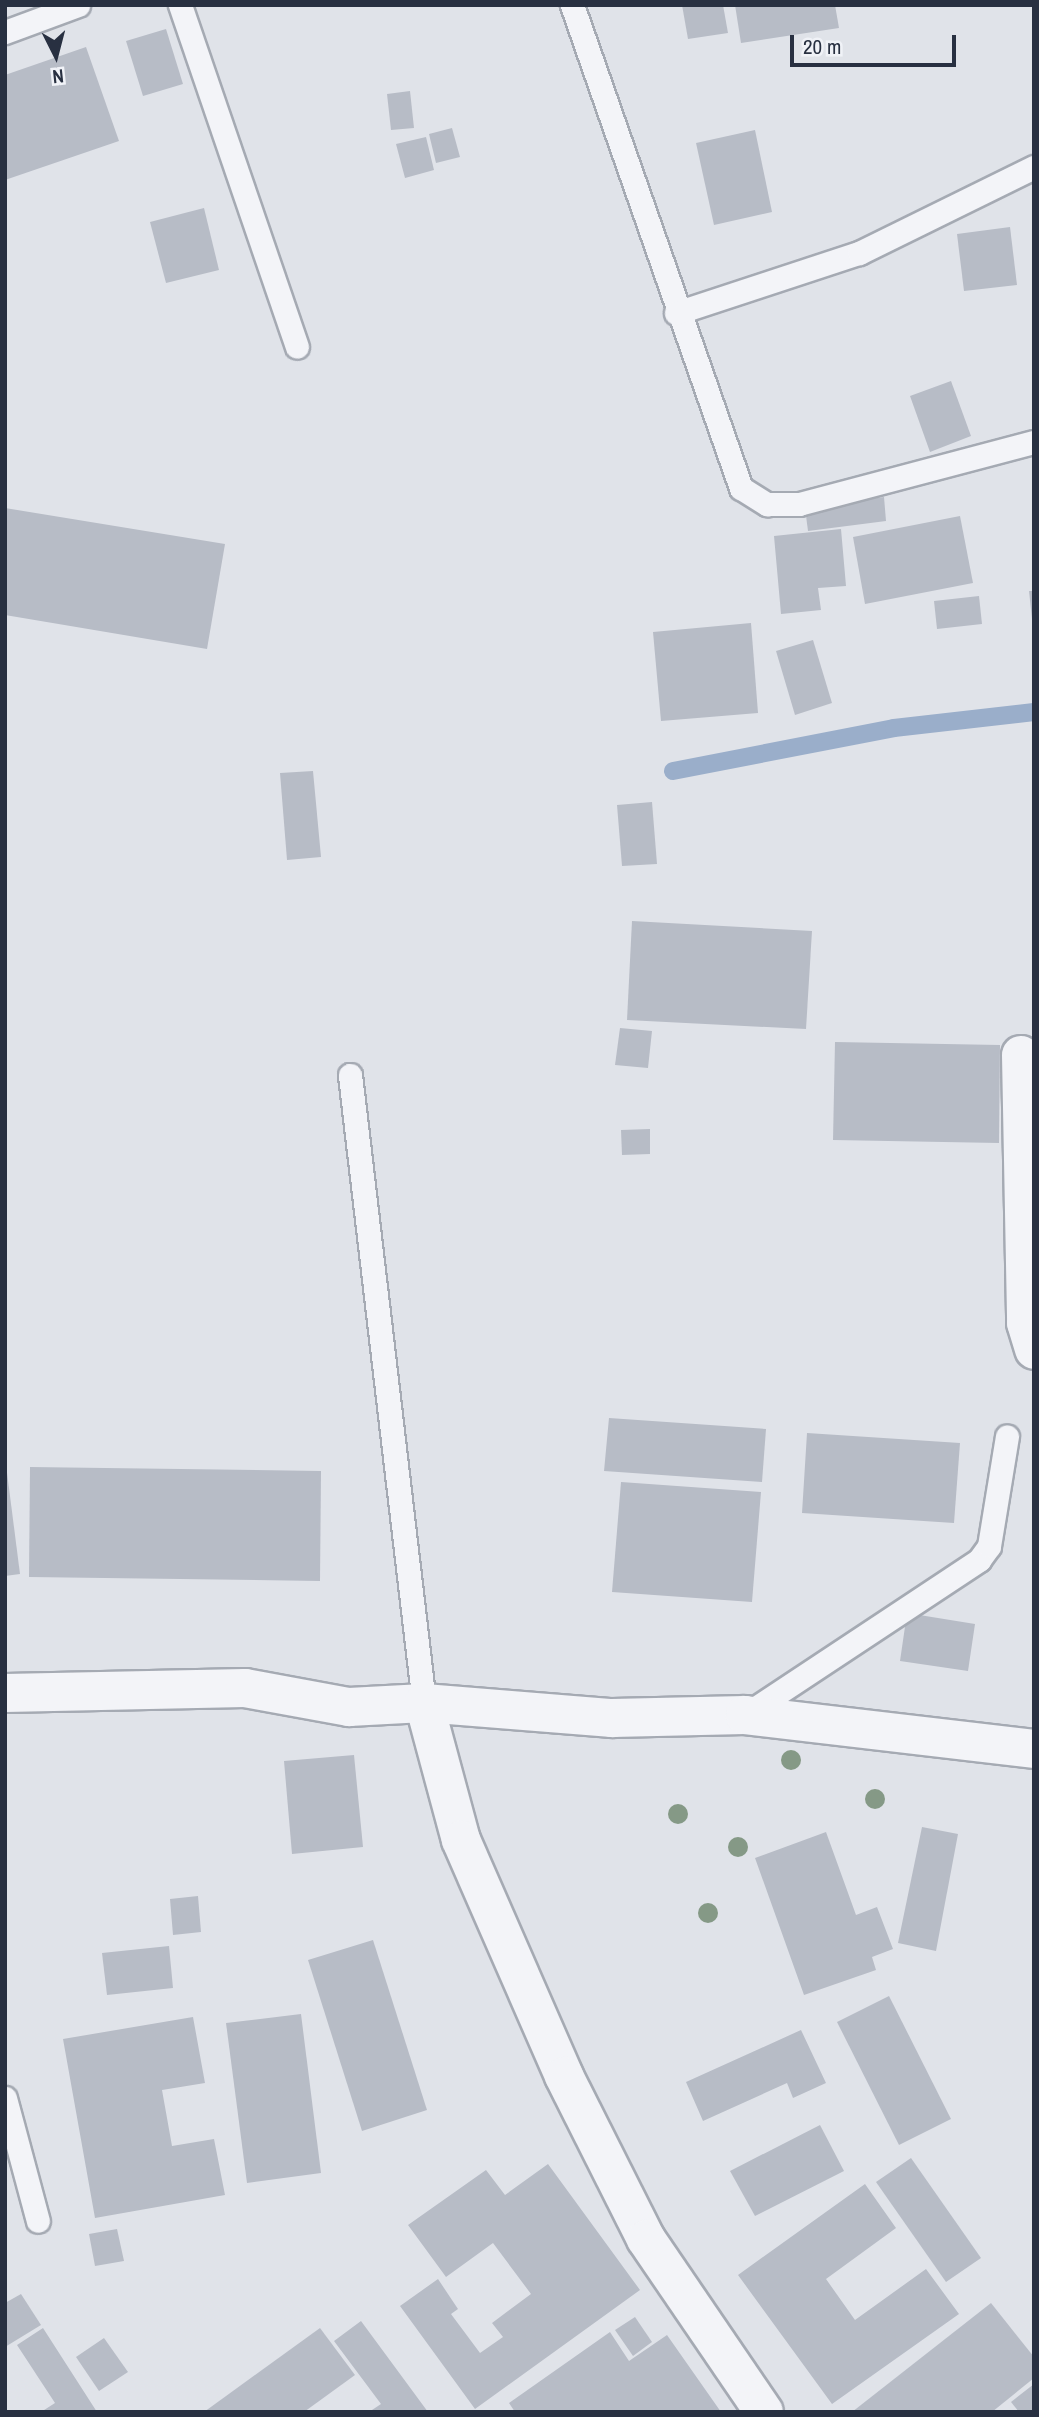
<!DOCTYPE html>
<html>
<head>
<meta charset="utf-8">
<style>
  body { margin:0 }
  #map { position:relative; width:1039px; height:2417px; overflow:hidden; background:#e0e3e9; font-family:"Archivo Narrow",sans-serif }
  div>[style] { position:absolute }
  .stream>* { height:18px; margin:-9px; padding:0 9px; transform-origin:9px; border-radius:9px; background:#9aaeca }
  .building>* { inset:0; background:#b7bcc6 }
  .roads { filter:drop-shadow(2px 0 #a5aab3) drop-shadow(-2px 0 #a5aab3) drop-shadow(0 2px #a5aab3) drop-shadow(0 -2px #a5aab3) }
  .lane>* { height:23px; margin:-11.5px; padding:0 11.5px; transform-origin:11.5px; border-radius:11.5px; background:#f3f4f8 }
  .street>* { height:38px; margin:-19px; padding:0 19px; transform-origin:19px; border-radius:19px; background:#f3f4f8 }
  .trees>* { width:20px; height:20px; margin:-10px; border-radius:50%; background:#859986 }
  span { translate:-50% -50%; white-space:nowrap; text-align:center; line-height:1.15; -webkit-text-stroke:5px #f0f2f7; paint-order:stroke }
  .frame { position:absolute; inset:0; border:7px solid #283041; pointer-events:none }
  .north { position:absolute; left:21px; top:21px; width:70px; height:70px; -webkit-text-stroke:5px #f0f2f7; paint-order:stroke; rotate:174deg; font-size:19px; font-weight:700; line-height:28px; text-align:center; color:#283041 }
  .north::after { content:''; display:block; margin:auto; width:24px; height:32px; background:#283041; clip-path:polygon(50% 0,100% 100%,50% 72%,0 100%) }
  .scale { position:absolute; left:790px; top:35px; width:166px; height:32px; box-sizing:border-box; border:4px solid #283041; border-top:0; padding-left:9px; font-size:21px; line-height:24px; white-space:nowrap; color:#283041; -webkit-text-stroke:5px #f0f2f7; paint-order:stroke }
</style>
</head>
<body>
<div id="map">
  <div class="stream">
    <div style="left:673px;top:771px;width:225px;rotate:-11deg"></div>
    <div style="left:894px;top:728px;width:141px;rotate:-6.5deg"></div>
  </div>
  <div class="building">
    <div style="clip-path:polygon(682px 5px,723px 5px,728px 33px,688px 39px)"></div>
    <div style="clip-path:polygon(735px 5px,835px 5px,839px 28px,741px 43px)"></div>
    <div style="clip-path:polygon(166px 29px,183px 84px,143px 96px,126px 41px)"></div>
    <div style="clip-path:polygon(86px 47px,119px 141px,5px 180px,5px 75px)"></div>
    <div style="clip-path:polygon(410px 91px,414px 128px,391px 130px,387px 94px)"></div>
    <div style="clip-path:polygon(452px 128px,460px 157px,436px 163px,429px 134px)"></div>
    <div style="clip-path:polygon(755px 130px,772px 212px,714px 225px,696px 143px)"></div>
    <div style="clip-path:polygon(426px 137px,434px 170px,405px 178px,396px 144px)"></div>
    <div style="clip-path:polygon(204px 208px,219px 270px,166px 283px,150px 222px)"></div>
    <div style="clip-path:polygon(1010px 227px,1017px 285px,964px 291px,957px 234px)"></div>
    <div style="clip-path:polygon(951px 381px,971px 436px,930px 452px,910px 396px)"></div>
    <div style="clip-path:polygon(884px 497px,886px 521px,808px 531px,805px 508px)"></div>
    <div style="clip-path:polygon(5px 508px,225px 544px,207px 649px,5px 615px)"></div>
    <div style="clip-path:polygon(960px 516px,973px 583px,865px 604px,853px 537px)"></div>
    <div style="clip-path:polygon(841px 529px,846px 586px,818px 588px,821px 610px,781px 614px,774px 536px)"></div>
    <div style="clip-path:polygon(1029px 591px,1034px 591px,1034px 619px,1032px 619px)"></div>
    <div style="clip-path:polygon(979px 596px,982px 624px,937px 629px,934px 601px)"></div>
    <div style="clip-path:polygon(751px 623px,758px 713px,661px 721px,653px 632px)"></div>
    <div style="clip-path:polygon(813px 640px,832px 703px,795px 715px,776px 651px)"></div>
    <div style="clip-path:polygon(313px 771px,321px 857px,287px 860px,280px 773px)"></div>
    <div style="clip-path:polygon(652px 802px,657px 864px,622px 866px,617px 805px)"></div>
    <div style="clip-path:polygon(632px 921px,812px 931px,806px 1029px,627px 1020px)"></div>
    <div style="clip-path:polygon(620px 1028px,652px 1031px,648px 1068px,615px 1065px)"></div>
    <div style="clip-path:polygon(835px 1042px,1000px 1045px,999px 1143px,833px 1140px)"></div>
    <div style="clip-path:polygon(650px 1129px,650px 1154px,622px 1155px,621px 1130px)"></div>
    <div style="clip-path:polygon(609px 1418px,766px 1429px,762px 1482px,604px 1471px)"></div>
    <div style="clip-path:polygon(807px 1433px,960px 1443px,954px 1523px,802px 1513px)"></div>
    <div style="clip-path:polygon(5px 1457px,20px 1574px,5px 1576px)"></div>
    <div style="clip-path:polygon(30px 1467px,321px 1471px,320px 1581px,29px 1577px)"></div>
    <div style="clip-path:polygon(621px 1482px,761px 1492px,752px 1602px,612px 1592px)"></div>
    <div style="clip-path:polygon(907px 1613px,975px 1624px,968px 1671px,900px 1661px)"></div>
    <div style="clip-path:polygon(354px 1755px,363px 1847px,292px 1854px,284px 1761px)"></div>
    <div style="clip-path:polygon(922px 1827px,958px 1834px,936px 1951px,898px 1943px)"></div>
    <div style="clip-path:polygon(826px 1832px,856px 1915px,877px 1907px,893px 1949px,872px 1957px,876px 1970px,804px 1995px,755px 1858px)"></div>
    <div style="clip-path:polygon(198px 1896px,201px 1932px,173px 1935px,170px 1899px)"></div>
    <div style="clip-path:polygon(373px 1940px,427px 2110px,362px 2131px,308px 1960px)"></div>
    <div style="clip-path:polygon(169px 1946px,173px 1988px,107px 1995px,102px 1953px)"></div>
    <div style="clip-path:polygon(889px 1996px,951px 2119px,899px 2145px,837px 2022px)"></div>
    <div style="clip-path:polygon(301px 2014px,321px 2173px,247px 2183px,226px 2023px)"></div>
    <div style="clip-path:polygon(193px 2017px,205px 2083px,162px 2090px,172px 2146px,214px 2139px,225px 2195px,95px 2218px,63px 2039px)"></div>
    <div style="clip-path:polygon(801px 2030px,826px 2083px,793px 2098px,787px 2083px,703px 2121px,686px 2082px)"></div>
    <div style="clip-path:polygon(820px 2125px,844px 2171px,755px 2216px,730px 2171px)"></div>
    <div style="clip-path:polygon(911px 2158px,981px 2258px,946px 2282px,876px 2182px)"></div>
    <div style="clip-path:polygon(548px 2164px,640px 2290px,475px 2409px,400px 2306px,438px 2279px,458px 2309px,451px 2314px,480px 2353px,503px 2337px,492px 2323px,531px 2294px,493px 2243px,446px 2277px,408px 2225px,486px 2170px,505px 2195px)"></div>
    <div style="clip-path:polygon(865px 2184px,896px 2228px,826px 2279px,855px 2320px,926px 2269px,959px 2314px,832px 2404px,738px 2275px)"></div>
    <div style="clip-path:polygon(117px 2229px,124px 2261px,95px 2266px,89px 2234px)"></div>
    <div style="clip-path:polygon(21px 2294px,41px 2325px,5px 2347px,5px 2303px)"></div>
    <div style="clip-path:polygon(991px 2303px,1034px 2357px,1034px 2378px,992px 2412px,852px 2412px)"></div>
    <div style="clip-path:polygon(635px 2317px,652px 2342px,633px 2356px,615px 2330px)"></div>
    <div style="clip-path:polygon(361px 2321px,428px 2412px,369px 2412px,381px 2404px,334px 2341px)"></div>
    <div style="clip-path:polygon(43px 2328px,97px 2412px,41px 2412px,55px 2403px,17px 2345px)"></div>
    <div style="clip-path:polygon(320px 2328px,355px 2375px,304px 2412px,204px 2412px)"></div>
    <div style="clip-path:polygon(610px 2332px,629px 2361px,667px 2335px,721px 2412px,515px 2412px,509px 2403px)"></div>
    <div style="clip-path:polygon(104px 2338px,128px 2372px,99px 2391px,76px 2357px)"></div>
    <div style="clip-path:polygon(1034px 2384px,1034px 2412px,1019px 2412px,1011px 2402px)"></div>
  </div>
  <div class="roads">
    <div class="lane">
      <div style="left:180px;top:5px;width:361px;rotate:71.1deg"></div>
      <div style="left:572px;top:5px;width:512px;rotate:70.72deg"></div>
      <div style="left:741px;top:488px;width:31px;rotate:32deg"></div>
      <div style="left:767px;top:504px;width:32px"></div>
      <div style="left:799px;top:504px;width:243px;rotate:-14.8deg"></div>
      <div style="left:5px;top:32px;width:78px;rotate:-20.3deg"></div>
      <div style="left:676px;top:313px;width:193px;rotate:-18.2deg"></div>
      <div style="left:859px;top:253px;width:195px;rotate:-26.2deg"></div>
      <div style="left:350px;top:1075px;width:632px;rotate:83.28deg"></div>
      <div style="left:745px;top:1715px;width:281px;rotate:-33.5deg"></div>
      <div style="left:979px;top:1560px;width:17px;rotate:-54deg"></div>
      <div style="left:989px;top:1546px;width:111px;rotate:-80.7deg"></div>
      <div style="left:5px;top:2098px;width:127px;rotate:75deg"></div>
    </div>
    <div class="street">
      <div style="left:1021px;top:1055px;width:268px;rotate:88.9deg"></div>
      <div style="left:1026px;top:1323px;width:28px;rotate:73deg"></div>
      <div style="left:5px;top:1693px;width:240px;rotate:-1.2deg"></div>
      <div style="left:245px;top:1688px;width:106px;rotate:10.4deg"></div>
      <div style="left:349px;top:1707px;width:75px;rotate:-3.1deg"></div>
      <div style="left:424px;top:1703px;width:142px;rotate:74.9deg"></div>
      <div style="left:461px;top:1840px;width:257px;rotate:66.4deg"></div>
      <div style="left:564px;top:2076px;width:182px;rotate:63.3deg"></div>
      <div style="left:646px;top:2239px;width:209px;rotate:55.7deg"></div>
      <div style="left:424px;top:1703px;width:189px;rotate:4.6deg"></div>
      <div style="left:612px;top:1718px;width:133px;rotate:-1.3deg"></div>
      <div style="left:745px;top:1715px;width:291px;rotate:6.7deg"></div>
    </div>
  </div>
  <div class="trees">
    <div style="left:791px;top:1760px"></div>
    <div style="left:875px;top:1799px"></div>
    <div style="left:678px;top:1814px"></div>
    <div style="left:738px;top:1847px"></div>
    <div style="left:708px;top:1913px"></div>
  </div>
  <div class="frame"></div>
  <div class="north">N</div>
  <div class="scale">20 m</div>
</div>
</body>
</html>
